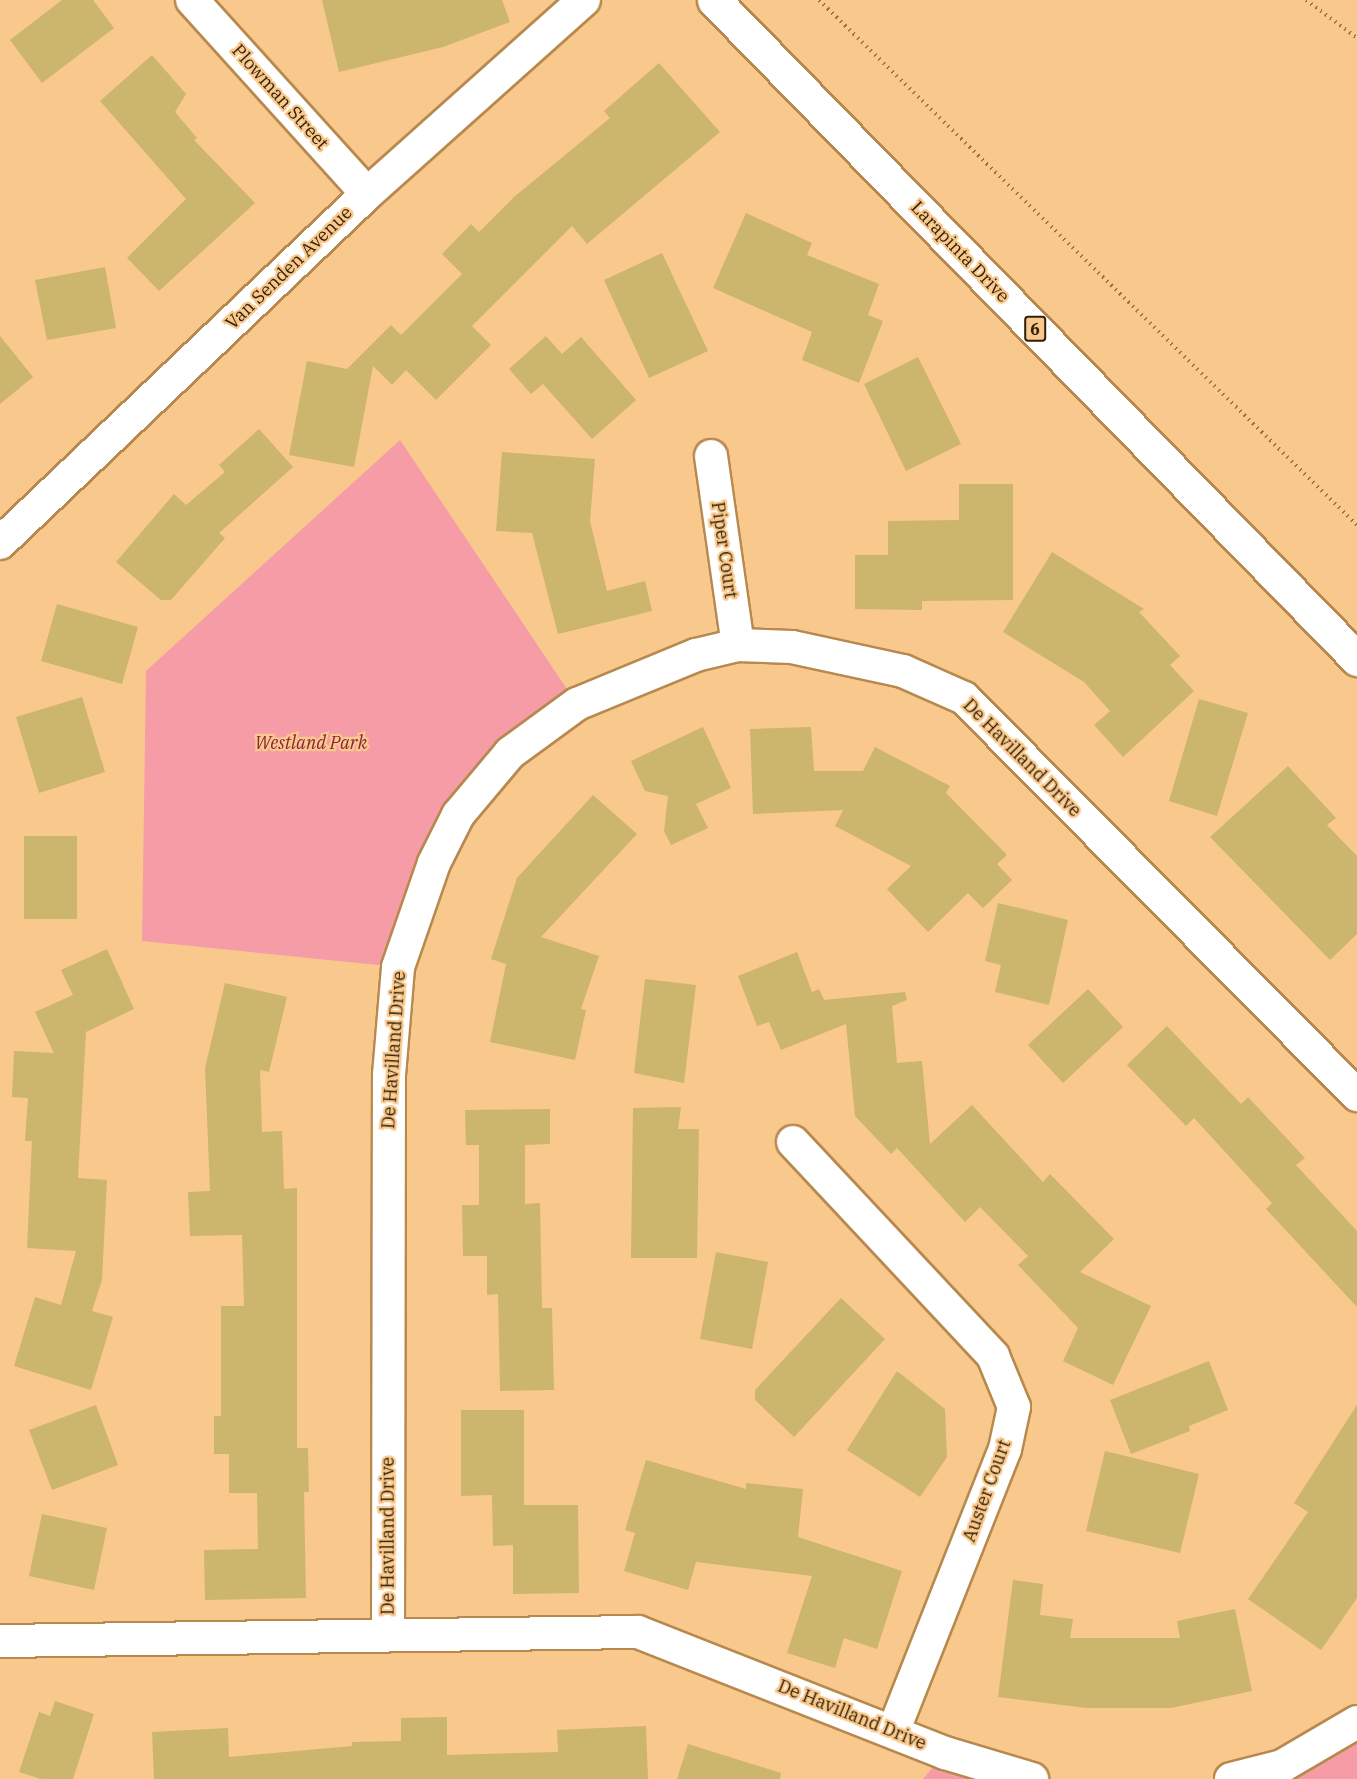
<!DOCTYPE html>
<html>
<head>
<meta charset="utf-8">
<style>
  body { margin:0 }
  #map { position:relative; width:1357px; height:1779px; overflow:hidden; background:#f9c88c; font-family:"IBM Plex Serif",serif }
  div>[style] { position:absolute }
  .green>* { inset:0; background:#f69ca7 }
  .building>* { inset:0; background:#ccb56d }
  .path>* { height:4px; margin-top:-2px; transform-origin:0; background:repeating-linear-gradient(90deg,#967449 0 1.5px,transparent 0 6px) }
  .roads { filter:drop-shadow(2px 0 #b7894e) drop-shadow(-2px 0 #b7894e) drop-shadow(0 2px #b7894e) drop-shadow(0 -2px #b7894e) }
  .minor>* { height:32px; margin:-16px; padding:0 16px; transform-origin:16px; border-radius:16px; background:#fff }
  .primary>* { height:33px; margin:-16.5px; padding:0 16.5px; transform-origin:16.5px; border-radius:16.5px; background:#fff }
  span { translate:-50% -50%; white-space:nowrap; text-align:center; line-height:1.15; -webkit-text-stroke:4.5px #f9c88c; paint-order:stroke }
  .shield-label span { padding:2px 4px; background:#f9c88c; border:2px solid; border-radius:4px; -webkit-text-stroke-width:0 }
  .shield-label { font-size:16px; color:#321f06; font-weight:700 }
  .street-label { font-size:18px; color:#321f06 }
  .park-label { font-size:18px; color:#8f213c; font-style:italic }
</style>
</head>
<body>
<div id="map">
  <div class="green">
    <div style="clip-path:polygon(400px 440px,577px 704px,458px 815px,398px 967px,142px 941px,146px 671px)"></div>
    <div style="clip-path:polygon(1357px 1722px,1357px 1779px,1231px 1779px)"></div>
    <div style="clip-path:polygon(945px 1753px,1032px 1779px,923px 1779px)"></div>
  </div>
  <div class="building">
    <div style="clip-path:polygon(62px 0,93px 0,114px 28px,42px 83px,10px 40px)"></div>
    <div style="clip-path:polygon(322px 0,502px 0,510px 22px,443px 47px,339px 72px)"></div>
    <div style="clip-path:polygon(152px 55px,186px 94px,175px 112px,197px 138px,194px 140px,255px 203px,159px 291px,127px 258px,186px 199px,100px 101px)"></div>
    <div style="clip-path:polygon(659px 63px,720px 132px,587px 244px,572px 226px,472px 326px,491px 345px,436px 400px,406px 370px,392px 385px,373px 366px,354px 467px,289px 455px,307px 361px,347px 369px,391px 325px,401px 335px,462px 274px,442px 254px,471px 224px,479px 232px,514px 197px,610px 118px,604px 111px)"></div>
    <div style="clip-path:polygon(746px 213px,812px 243px,807px 255px,879px 284px,868px 315px,883px 321px,859px 383px,802px 360px,812px 332px,713px 288px)"></div>
    <div style="clip-path:polygon(662px 253px,708px 351px,649px 378px,604px 280px)"></div>
    <div style="clip-path:polygon(105px 267px,116px 328px,47px 340px,35px 280px)"></div>
    <div style="clip-path:polygon(0 336px,33px 377px,0 404px)"></div>
    <div style="clip-path:polygon(546px 336px,562px 354px,581px 337px,636px 400px,592px 439px,543px 384px,531px 394px,509px 369px)"></div>
    <div style="clip-path:polygon(918px 357px,961px 444px,906px 471px,864px 384px)"></div>
    <div style="clip-path:polygon(259px 429px,293px 467px,219px 533px,225px 538px,171px 600px,161px 600px,116px 562px,174px 494px,186px 505px,225px 472px,219px 465px)"></div>
    <div style="clip-path:polygon(502px 452px,595px 459px,590px 521px,607px 591px,645px 581px,652px 611px,558px 634px,532px 533px,496px 531px)"></div>
    <div style="clip-path:polygon(959px 484px,1013px 484px,1013px 600px,922px 601px,922px 610px,855px 609px,855px 555px,888px 555px,888px 521px,959px 520px)"></div>
    <div style="clip-path:polygon(1052px 552px,1144px 609px,1139px 612px,1180px 656px,1170px 665px,1194px 691px,1123px 757px,1094px 725px,1110px 711px,1084px 682px,1003px 632px)"></div>
    <div style="clip-path:polygon(57px 604px,138px 627px,122px 684px,41px 661px)"></div>
    <div style="clip-path:polygon(82px 697px,105px 772px,39px 793px,16px 717px)"></div>
    <div style="clip-path:polygon(1199px 699px,1248px 713px,1217px 816px,1169px 801px)"></div>
    <div style="clip-path:polygon(703px 727px,731px 788px,696px 804px,708px 828px,671px 845px,664px 831px,668px 796px,645px 791px,631px 761px)"></div>
    <div style="clip-path:polygon(811px 727px,814px 771px,863px 771px,875px 747px,950px 786px,946px 793px,1007px 855px,997px 864px,1012px 880px,983px 908px,968px 893px,928px 932px,887px 889px,911px 866px,835px 826px,843px 810px,753px 814px,750px 729px)"></div>
    <div style="clip-path:polygon(1288px 766px,1336px 818px,1327px 825px,1357px 856px,1357px 934px,1330px 960px,1210px 837px)"></div>
    <div style="clip-path:polygon(593px 795px,637px 834px,541px 937px,599px 956px,581px 1009px,586px 1010px,575px 1060px,490px 1042px,506px 964px,491px 959px,517px 878px)"></div>
    <div style="clip-path:polygon(24px 836px,77px 836px,77px 919px,24px 919px)"></div>
    <div style="clip-path:polygon(998px 903px,1068px 920px,1049px 1005px,995px 992px,1001px 965px,985px 961px)"></div>
    <div style="clip-path:polygon(107px 949px,134px 1009px,86px 1032px,78px 1178px,107px 1180px,102px 1280px,92px 1311px,113px 1317px,91px 1390px,14px 1366px,35px 1297px,61px 1305px,76px 1251px,27px 1248px,32px 1141px,25px 1141px,28px 1098px,12px 1097px,14px 1051px,54px 1053px,35px 1012px,73px 995px,61px 970px)"></div>
    <div style="clip-path:polygon(797px 952px,812px 992px,819px 989px,824px 1000px,905px 992px,907px 1000px,892px 1006px,897px 1063px,922px 1061px,930px 1144px,972px 1105px,1043px 1182px,1050px 1174px,1114px 1239px,1080px 1272px,1151px 1306px,1113px 1385px,1063px 1361px,1078px 1328px,1018px 1265px,1028px 1256px,980px 1207px,965px 1222px,897px 1148px,891px 1154px,855px 1116px,846px 1024px,781px 1050px,769px 1022px,757px 1026px,738px 976px)"></div>
    <div style="clip-path:polygon(645px 979px,696px 985px,684px 1083px,634px 1073px)"></div>
    <div style="clip-path:polygon(225px 983px,287px 997px,269px 1072px,260px 1070px,262px 1132px,282px 1131px,284px 1189px,297px 1188px,297px 1448px,308px 1448px,309px 1492px,304px 1492px,306px 1598px,205px 1600px,204px 1550px,258px 1549px,257px 1493px,229px 1493px,229px 1454px,214px 1454px,214px 1416px,221px 1416px,221px 1306px,244px 1306px,242px 1235px,190px 1236px,188px 1192px,210px 1191px,205px 1068px)"></div>
    <div style="clip-path:polygon(1088px 989px,1123px 1027px,1063px 1083px,1028px 1045px)"></div>
    <div style="clip-path:polygon(1167px 1026px,1241px 1104px,1248px 1097px,1305px 1158px,1296px 1165px,1357px 1231px,1357px 1307px,1266px 1209px,1272px 1203px,1194px 1118px,1186px 1126px,1127px 1065px)"></div>
    <div style="clip-path:polygon(681px 1107px,678px 1129px,699px 1129px,697px 1258px,631px 1258px,633px 1108px)"></div>
    <div style="clip-path:polygon(550px 1109px,550px 1144px,525px 1145px,525px 1204px,540px 1203px,542px 1308px,552px 1308px,554px 1390px,500px 1391px,498px 1294px,487px 1295px,487px 1256px,463px 1256px,462px 1205px,479px 1205px,479px 1145px,466px 1145px,465px 1110px)"></div>
    <div style="clip-path:polygon(716px 1252px,768px 1262px,752px 1349px,700px 1339px)"></div>
    <div style="clip-path:polygon(841px 1298px,885px 1339px,794px 1437px,755px 1400px,755px 1390px)"></div>
    <div style="clip-path:polygon(1209px 1361px,1228px 1410px,1189px 1426px,1190px 1431px,1131px 1454px,1110px 1400px)"></div>
    <div style="clip-path:polygon(897px 1371px,945px 1409px,947px 1457px,920px 1497px,847px 1450px)"></div>
    <div style="clip-path:polygon(96px 1405px,118px 1465px,52px 1490px,29px 1430px)"></div>
    <div style="clip-path:polygon(1357px 1405px,1357px 1598px,1321px 1650px,1248px 1599px,1308px 1512px,1294px 1503px)"></div>
    <div style="clip-path:polygon(461px 1410px,524px 1410px,524px 1505px,578px 1505px,579px 1593px,513px 1594px,513px 1545px,493px 1546px,492px 1495px,461px 1496px)"></div>
    <div style="clip-path:polygon(1105px 1451px,1199px 1474px,1180px 1553px,1086px 1531px)"></div>
    <div style="clip-path:polygon(646px 1460px,746px 1489px,746px 1483px,803px 1489px,798px 1537px,902px 1571px,877px 1649px,844px 1638px,835px 1668px,787px 1653px,812px 1576px,696px 1562px,688px 1590px,624px 1571px,635px 1533px,625px 1530px)"></div>
    <div style="clip-path:polygon(42px 1514px,107px 1528px,94px 1590px,29px 1576px)"></div>
    <div style="clip-path:polygon(1013px 1580px,1043px 1584px,1040px 1615px,1073px 1619px,1070px 1638px,1180px 1638px,1177px 1621px,1235px 1609px,1252px 1691px,1171px 1708px,1086px 1708px,998px 1697px)"></div>
    <div style="clip-path:polygon(55px 1701px,94px 1714px,73px 1779px,41px 1779px,19px 1772px,39px 1712px,50px 1716px)"></div>
    <div style="clip-path:polygon(447px 1717px,447px 1755px,558px 1752px,557px 1730px,646px 1726px,648px 1779px,154px 1779px,152px 1732px,228px 1728px,229px 1757px,352px 1746px,352px 1742px,401px 1741px,401px 1718px)"></div>
    <div style="clip-path:polygon(688px 1744px,781px 1773px,780px 1779px,677px 1779px)"></div>
  </div>
  <div class="path">
    <div style="left:819px;top:0;width:752px;rotate:44.3deg"></div>
    <div style="left:1306px;top:0;width:64px;rotate:36.7deg"></div>
  </div>
  <div class="roads">
    <div class="minor">
      <div style="left:192px;top:0;width:261px;rotate:47.9deg"></div>
      <div style="left:711px;top:456px;width:191px;rotate:81.9deg"></div>
      <div style="left:0;top:543px;width:506px;rotate:-43.56deg"></div>
      <div style="left:367px;top:194px;width:291px;rotate:-41.8deg"></div>
      <div style="left:793px;top:1142px;width:293px;rotate:46.9deg"></div>
      <div style="left:993px;top:1356px;width:55px;rotate:67.6deg"></div>
      <div style="left:1014px;top:1407px;width:43px;rotate:102.1deg"></div>
      <div style="left:1005px;top:1449px;width:302px;rotate:111.6deg"></div>
      <div style="left:388px;top:1633px;width:558px;rotate:-89.9deg"></div>
      <div style="left:389px;top:1075px;width:108px;rotate:-85.2deg"></div>
      <div style="left:398px;top:967px;width:110px;rotate:-70.9deg"></div>
      <div style="left:434px;top:863px;width:54px;rotate:-63.4deg"></div>
      <div style="left:458px;top:815px;width:81px;rotate:-50deg"></div>
      <div style="left:510px;top:753px;width:83px;rotate:-36.2deg"></div>
      <div style="left:577px;top:704px;width:129px;rotate:-22.4deg"></div>
      <div style="left:696px;top:655px;width:43px;rotate:-13.4deg"></div>
      <div style="left:738px;top:645px;width:54px;rotate:2.1deg"></div>
      <div style="left:792px;top:647px;width:114px;rotate:12.2deg"></div>
      <div style="left:903px;top:671px;width:67px;rotate:23.9deg"></div>
      <div style="left:964px;top:698px;width:559px;rotate:45.29deg"></div>
      <div style="left:0;top:1641px;width:638px;rotate:-0.81deg"></div>
      <div style="left:638px;top:1632px;width:330px;rotate:21.5deg"></div>
      <div style="left:945px;top:1753px;width:91px;rotate:16.6deg"></div>
      <div style="left:1231px;top:1779px;width:53px;rotate:-14.3deg"></div>
      <div style="left:1282px;top:1766px;width:87px;rotate:-30.4deg"></div>
    </div>
    <div class="primary">
      <div style="left:714px;top:0;width:921px;rotate:45.7deg"></div>
    </div>
  </div>
  <div class="shield-label">
    <span style="left:1035px;top:329px">6</span>
  </div>
  <div class="street-label">
    <span style="left:280px;top:97px;rotate:48deg">Plowman Street</span>
    <span style="left:960px;top:252px;rotate:46deg">Larapinta Drive</span>
    <span style="left:289px;top:268px;rotate:-44deg">Van Senden Avenue</span>
    <span style="left:724px;top:550px;rotate:82deg">Piper Court</span>
    <span style="left:1022px;top:758px;rotate:45deg">De Havilland Drive</span>
    <span style="left:394px;top:1050px;rotate:-86deg">De Havilland Drive</span>
    <span style="left:987px;top:1491px;rotate:-70deg">Auster Court</span>
    <span style="left:388px;top:1536px;rotate:-90deg">De Havilland Drive</span>
    <span style="left:852px;top:1715px;rotate:22deg">De Havilland Drive</span>
  </div>
  <div class="park-label">
    <span style="left:311px;top:743px">Westland Park</span>
  </div>
</div>
</body>
</html>
